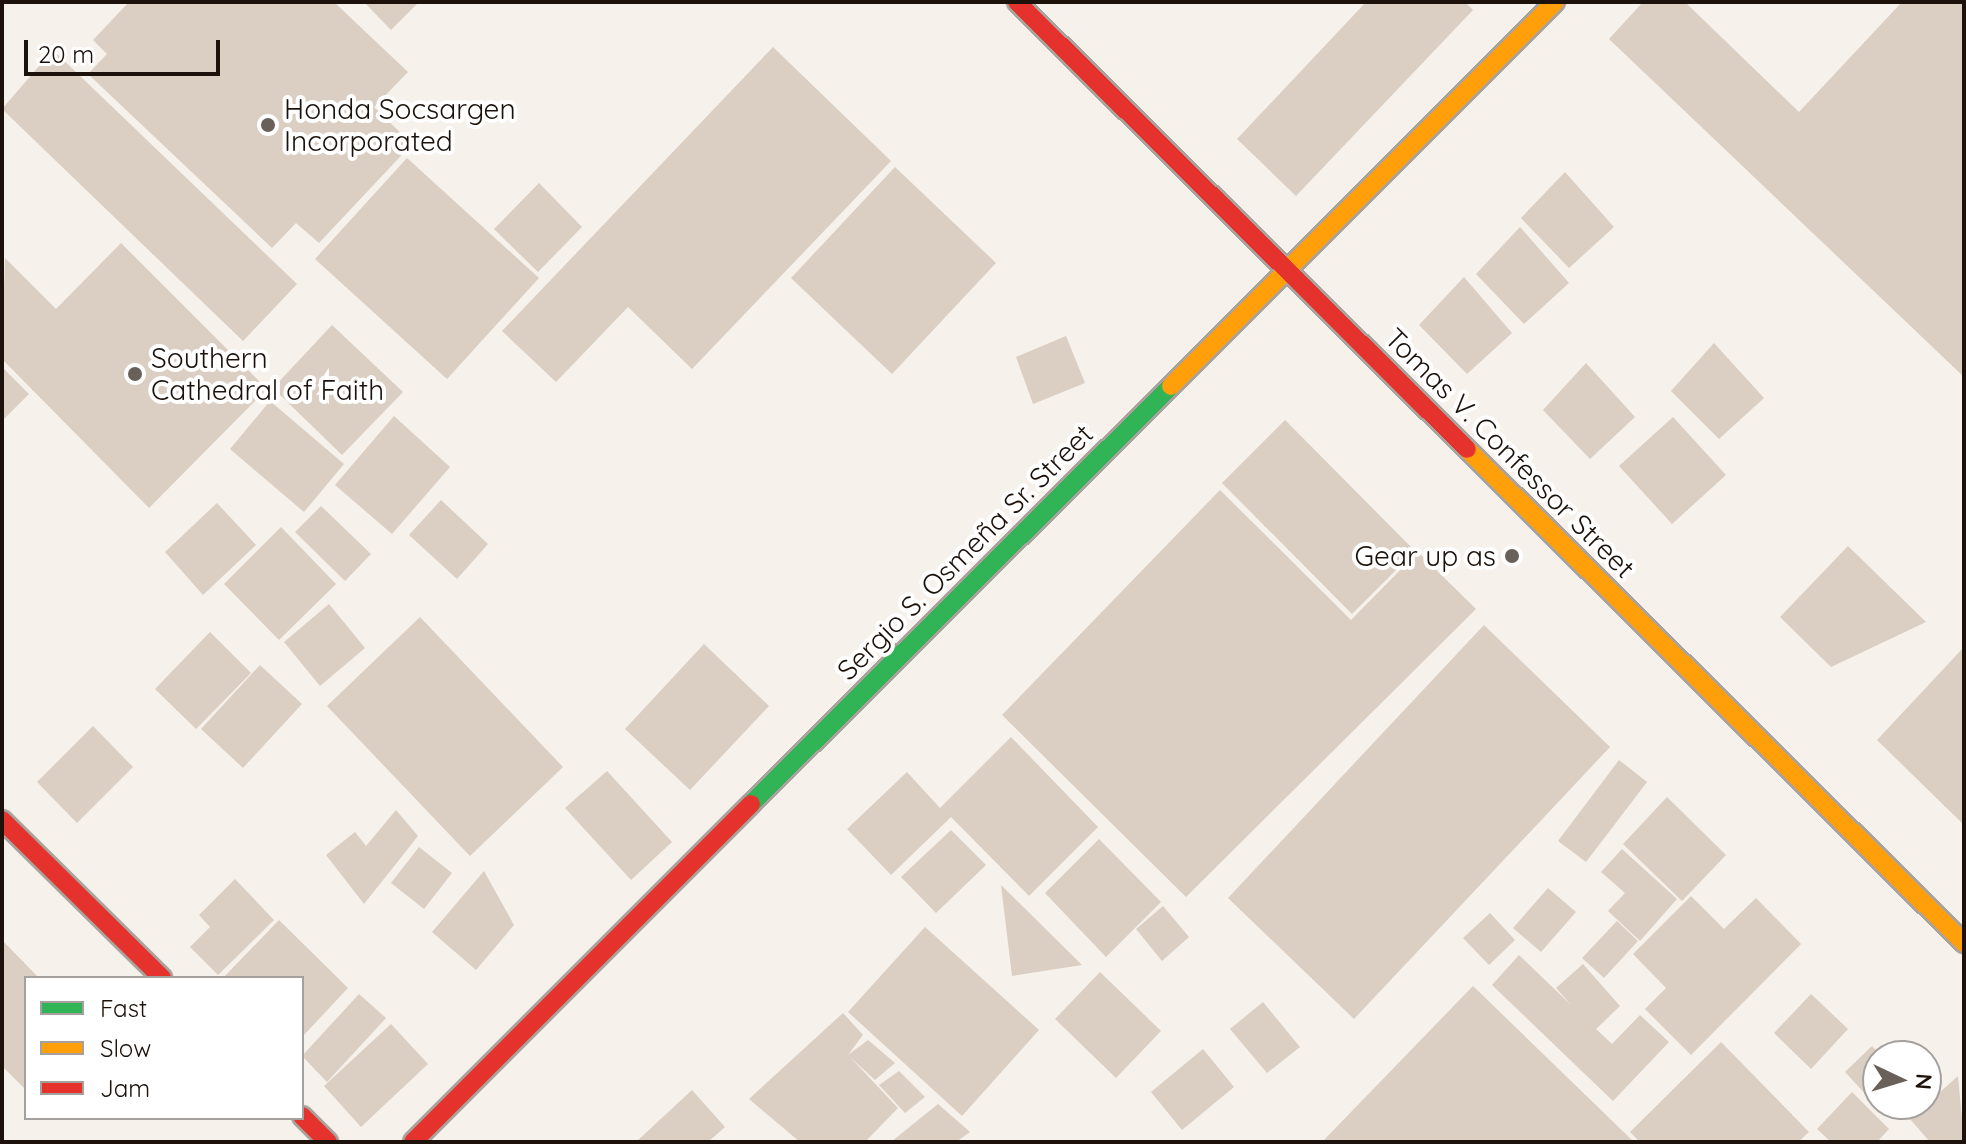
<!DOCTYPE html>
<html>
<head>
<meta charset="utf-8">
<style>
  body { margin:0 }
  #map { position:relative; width:1966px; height:1144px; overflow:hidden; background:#f6f1eb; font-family:Quicksand,sans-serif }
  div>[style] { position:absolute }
  .building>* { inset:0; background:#dbcec3 }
  .roads { filter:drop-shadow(2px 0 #aaa39d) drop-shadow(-2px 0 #aaa39d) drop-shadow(0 2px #aaa39d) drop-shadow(0 -2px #aaa39d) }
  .fast>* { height:18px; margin:-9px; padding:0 9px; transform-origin:9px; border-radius:9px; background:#30b455 }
  .slow>* { height:18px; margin:-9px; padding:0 9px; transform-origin:9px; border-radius:9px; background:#ff9f0a }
  .jam>* { height:18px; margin:-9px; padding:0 9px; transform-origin:9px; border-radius:9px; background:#e5322d }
  .dots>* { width:22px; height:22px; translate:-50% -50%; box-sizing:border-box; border:4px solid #fff; border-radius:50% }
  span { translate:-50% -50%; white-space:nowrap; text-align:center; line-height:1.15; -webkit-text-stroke:8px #fff; paint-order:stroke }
  .poi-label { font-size:28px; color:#1c120b }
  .left { translate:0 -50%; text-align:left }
  .right { translate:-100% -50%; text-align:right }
  .street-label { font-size:28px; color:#1c120b }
  .frame { position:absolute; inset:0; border:4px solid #1c120b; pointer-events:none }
  .legend { position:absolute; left:24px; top:976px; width:280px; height:144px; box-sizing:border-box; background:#fff; border:2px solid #a4a09d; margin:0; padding:10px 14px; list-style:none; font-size:24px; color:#1c120b }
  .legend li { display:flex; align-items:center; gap:16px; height:40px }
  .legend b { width:40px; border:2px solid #a4a09d }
  .north { position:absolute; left:1862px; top:1040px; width:80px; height:80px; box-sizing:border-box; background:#fff; border:2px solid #a4a09d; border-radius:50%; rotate:94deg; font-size:22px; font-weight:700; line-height:32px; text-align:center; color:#1c120b }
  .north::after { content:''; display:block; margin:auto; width:28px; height:36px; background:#686059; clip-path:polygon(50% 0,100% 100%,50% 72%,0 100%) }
  .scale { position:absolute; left:24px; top:40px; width:196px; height:36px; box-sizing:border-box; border:4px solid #1c120b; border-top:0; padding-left:10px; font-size:24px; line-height:28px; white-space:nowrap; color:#1c120b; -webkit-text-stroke:6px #fff; paint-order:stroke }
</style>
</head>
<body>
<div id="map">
  <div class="building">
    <div style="clip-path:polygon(129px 2px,334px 2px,408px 72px,374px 107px,412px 144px,319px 243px,296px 223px,272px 248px,88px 74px,107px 54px,93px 40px)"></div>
    <div style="clip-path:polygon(364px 2px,419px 2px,391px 30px)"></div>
    <div style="clip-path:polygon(1366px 2px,1465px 2px,1473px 10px,1296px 196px,1237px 139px)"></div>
    <div style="clip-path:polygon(1643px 2px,1685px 2px,1799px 112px,1902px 2px,1964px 2px,1964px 377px,1609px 39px)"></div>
    <div style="clip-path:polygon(773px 47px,891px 161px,692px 369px,628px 307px,556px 382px,502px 331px)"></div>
    <div style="clip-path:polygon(53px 50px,297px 284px,243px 341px,2px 109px)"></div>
    <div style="clip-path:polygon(407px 158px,539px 278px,447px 379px,315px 259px)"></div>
    <div style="clip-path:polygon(895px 167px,996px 263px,892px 374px,791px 278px)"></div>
    <div style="clip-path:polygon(1565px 172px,1614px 227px,1569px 268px,1521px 218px)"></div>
    <div style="clip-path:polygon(539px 183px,582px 227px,538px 272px,494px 229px)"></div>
    <div style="clip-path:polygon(1520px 227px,1569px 283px,1524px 324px,1476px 274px)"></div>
    <div style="clip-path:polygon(121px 243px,267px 389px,149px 508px,2px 359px,5px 258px,56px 309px)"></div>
    <div style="clip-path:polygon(1464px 277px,1512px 333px,1467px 374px,1419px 325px)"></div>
    <div style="clip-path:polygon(332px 325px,403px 392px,342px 455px,273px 388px)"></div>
    <div style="clip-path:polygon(1066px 336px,1085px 383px,1033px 404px,1016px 357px)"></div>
    <div style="clip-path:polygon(1714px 343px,1764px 398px,1719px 439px,1671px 391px)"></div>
    <div style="clip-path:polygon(1586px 363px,1635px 417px,1590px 459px,1543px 410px)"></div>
    <div style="clip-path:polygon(2px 367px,29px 394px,2px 421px)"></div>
    <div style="clip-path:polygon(270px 401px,344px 464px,304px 512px,230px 449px)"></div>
    <div style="clip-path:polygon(394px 416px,450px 467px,392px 534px,335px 485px)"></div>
    <div style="clip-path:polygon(1673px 417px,1726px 475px,1672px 524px,1619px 466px)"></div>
    <div style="clip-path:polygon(1285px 420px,1415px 551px,1352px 614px,1222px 483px)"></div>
    <div style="clip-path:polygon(1220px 490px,1351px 620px,1418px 552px,1476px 609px,1186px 897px,1002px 715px)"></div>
    <div style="clip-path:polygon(441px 500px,488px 544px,457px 579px,409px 535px)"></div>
    <div style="clip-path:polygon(217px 503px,256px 545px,203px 595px,165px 552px)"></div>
    <div style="clip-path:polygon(321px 506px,371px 554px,345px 581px,295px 532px)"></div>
    <div style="clip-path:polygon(281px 527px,336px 584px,279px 640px,224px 584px)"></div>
    <div style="clip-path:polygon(1848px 546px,1926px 622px,1831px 667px,1780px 617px)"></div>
    <div style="clip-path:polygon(329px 604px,365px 648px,320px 686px,284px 642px)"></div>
    <div style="clip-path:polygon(420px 617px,563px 767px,470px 856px,327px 706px)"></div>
    <div style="clip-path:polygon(1484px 625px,1610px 747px,1354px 1019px,1228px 898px)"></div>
    <div style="clip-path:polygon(210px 632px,251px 673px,196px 729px,155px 689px)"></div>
    <div style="clip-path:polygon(704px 644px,769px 706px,690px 790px,625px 729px)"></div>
    <div style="clip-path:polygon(1964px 647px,1964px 825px,1877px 740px)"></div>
    <div style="clip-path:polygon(260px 665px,302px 704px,243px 768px,201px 729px)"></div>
    <div style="clip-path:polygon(93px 726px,133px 767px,77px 823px,37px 782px)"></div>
    <div style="clip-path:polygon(1011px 737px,1098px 827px,1029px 896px,951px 817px,891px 875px,847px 829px,907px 772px,940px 808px)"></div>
    <div style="clip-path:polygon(1619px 760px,1647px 782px,1586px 862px,1558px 841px)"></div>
    <div style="clip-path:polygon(607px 771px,672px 842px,631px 880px,565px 808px)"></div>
    <div style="clip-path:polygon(1667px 797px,1726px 855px,1682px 901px,1623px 844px)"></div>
    <div style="clip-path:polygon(396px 810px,418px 836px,364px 904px,326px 855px,355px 832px,366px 846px)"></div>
    <div style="clip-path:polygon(951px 830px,986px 865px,936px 913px,901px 877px)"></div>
    <div style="clip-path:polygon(1099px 839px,1161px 902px,1106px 957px,1045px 893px)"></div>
    <div style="clip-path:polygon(419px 847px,452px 873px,424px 909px,391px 883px)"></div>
    <div style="clip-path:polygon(1622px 849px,1677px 899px,1640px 941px,1608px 911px,1625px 893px,1601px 872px)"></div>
    <div style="clip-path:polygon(484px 871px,514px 925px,476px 970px,432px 932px)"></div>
    <div style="clip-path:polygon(235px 879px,274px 920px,218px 975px,190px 947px,210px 927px,199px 915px)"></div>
    <div style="clip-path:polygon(1001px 885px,1082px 965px,1012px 976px)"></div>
    <div style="clip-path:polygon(1548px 888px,1576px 912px,1541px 952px,1513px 928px)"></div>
    <div style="clip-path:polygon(1691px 896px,1724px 929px,1756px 898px,1801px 944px,1691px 1055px,1645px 1009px,1666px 988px,1633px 954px)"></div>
    <div style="clip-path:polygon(1163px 906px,1189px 937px,1162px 961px,1136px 929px)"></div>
    <div style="clip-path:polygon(1490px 913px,1515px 940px,1489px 965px,1463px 938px)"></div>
    <div style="clip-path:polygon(279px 920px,348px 988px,302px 1037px,302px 978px,223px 978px)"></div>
    <div style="clip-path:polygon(1617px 921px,1638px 941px,1604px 978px,1582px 958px)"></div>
    <div style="clip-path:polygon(925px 927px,1039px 1030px,962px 1116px,848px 1012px)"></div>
    <div style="clip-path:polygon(2px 940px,39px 978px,26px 978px,26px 1090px,2px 1066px)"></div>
    <div style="clip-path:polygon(1519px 955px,1571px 1005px,1556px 988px,1583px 964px,1620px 1006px,1596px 1029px,1612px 1044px,1640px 1015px,1669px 1042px,1613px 1101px,1492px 985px)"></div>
    <div style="clip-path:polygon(1100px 972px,1161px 1031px,1116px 1078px,1055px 1019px)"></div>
    <div style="clip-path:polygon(1473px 986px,1634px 1142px,1322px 1142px)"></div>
    <div style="clip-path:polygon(359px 994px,386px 1018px,327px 1082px,302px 1056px)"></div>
    <div style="clip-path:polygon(1811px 994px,1848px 1029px,1811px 1069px,1774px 1033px)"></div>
    <div style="clip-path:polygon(1263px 1002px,1300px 1047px,1267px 1073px,1230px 1029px)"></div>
    <div style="clip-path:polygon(843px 1013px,863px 1035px,848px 1055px,868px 1040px,895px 1063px,875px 1080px,850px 1057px,898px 1108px,865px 1142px,800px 1142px,749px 1099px)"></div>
    <div style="clip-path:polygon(391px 1024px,428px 1064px,361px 1127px,324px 1086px)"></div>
    <div style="clip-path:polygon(1721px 1042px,1809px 1132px,1798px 1142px,1640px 1142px,1630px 1132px)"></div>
    <div style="clip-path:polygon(1872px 1046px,1882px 1056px,1878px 1104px,1890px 1104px,1882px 1112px,1845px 1072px)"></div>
    <div style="clip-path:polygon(1203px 1049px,1234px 1087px,1182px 1130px,1151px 1092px)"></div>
    <div style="clip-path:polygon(899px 1071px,925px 1097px,905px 1113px,879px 1085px)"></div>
    <div style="clip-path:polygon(1958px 1076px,1964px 1142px,1930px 1142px,1910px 1119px)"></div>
    <div style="clip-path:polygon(692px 1090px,725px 1127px,708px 1142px,636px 1142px)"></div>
    <div style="clip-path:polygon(1852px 1092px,1889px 1129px,1877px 1142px,1831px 1142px,1817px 1129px)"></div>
    <div style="clip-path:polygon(938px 1104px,970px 1132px,956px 1142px,891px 1142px)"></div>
  </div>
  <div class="roads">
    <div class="fast">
      <div style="left:751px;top:804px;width:593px;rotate:-44.86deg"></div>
    </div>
    <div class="slow">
      <div style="left:1171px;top:386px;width:543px;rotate:-45deg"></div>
      <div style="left:1467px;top:449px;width:701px;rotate:44.83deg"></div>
    </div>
    <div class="jam">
      <div style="left:1017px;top:2px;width:634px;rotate:44.81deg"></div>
      <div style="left:2px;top:820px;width:225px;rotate:44.6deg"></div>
      <div style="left:302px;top:1116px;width:37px;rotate:45deg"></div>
      <div style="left:413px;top:1142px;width:478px;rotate:-45deg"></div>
    </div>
  </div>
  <div class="dots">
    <div style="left:268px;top:125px;background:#686059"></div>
    <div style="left:135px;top:374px;background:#686059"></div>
    <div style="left:1512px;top:556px;background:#686059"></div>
  </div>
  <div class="poi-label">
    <span class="left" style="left:284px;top:125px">Honda Socsargen<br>Incorporated</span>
    <span class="left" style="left:151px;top:374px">Southern<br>Cathedral of Faith</span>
    <span class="right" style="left:1496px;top:556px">Gear up as</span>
  </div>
  <div class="street-label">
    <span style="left:1510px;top:453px;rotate:45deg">Tomas V. Confessor Street</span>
    <span style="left:965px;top:552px;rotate:-45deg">Sergio S. Osmeña Sr. Street</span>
  </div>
  <div class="frame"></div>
  <ul class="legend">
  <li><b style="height:10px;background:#30b455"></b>Fast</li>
  <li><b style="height:10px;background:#ff9f0a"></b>Slow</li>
  <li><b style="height:10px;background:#e5322d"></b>Jam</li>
  </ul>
  <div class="north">N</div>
  <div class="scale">20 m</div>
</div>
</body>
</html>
